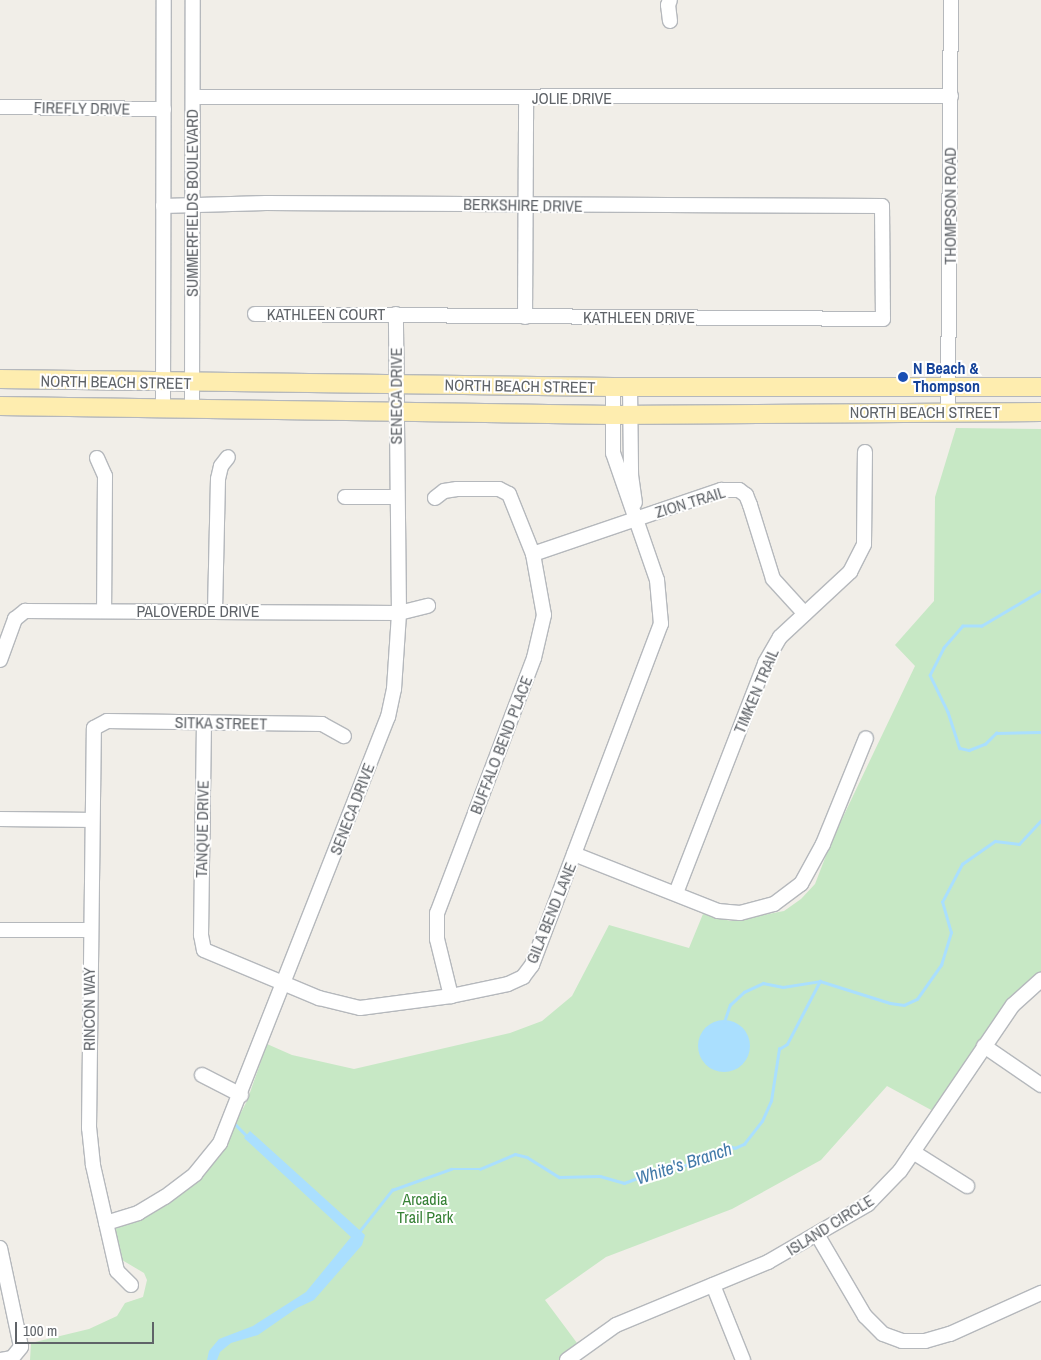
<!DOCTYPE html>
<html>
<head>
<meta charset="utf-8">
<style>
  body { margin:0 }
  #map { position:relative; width:1041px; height:1360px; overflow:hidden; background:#f1eee8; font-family:"Archivo Narrow",sans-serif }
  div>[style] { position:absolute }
  .green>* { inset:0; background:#c7e8c5 }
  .water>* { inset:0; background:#aadffe }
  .round { border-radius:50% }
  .stream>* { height:2.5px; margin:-1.25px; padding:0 1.25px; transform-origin:1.25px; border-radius:1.25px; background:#aadffe }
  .roads { filter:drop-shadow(1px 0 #b5b8bc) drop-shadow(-1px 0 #b5b8bc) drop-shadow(0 1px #b5b8bc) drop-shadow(0 -1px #b5b8bc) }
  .minor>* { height:14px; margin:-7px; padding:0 7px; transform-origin:7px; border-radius:7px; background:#fff }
  .major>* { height:18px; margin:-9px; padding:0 9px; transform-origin:9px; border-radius:9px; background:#feedaf }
  .dots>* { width:14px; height:14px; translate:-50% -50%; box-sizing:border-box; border:2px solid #fff; border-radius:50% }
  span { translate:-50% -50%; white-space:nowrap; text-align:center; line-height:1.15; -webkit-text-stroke:4px #fff; paint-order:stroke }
  .street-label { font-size:16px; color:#5f6368 }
  .transit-label { font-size:16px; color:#164399; font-weight:700 }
  .left { translate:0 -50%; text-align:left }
  .park-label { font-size:16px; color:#368135 }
  .water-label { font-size:18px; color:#427aa9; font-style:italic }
  .scale { position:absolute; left:15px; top:1322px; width:139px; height:22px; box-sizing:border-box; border:2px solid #5f6368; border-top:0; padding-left:6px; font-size:15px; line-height:18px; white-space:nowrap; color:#5f6368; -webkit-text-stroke:4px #fff; paint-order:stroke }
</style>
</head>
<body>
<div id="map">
  <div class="green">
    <div style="clip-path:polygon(956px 428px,1041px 429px,1041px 972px,1012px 995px,933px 1111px,887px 1086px,821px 1160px,732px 1209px,606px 1257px,545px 1300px,577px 1343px,560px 1360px,30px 1360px,31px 1343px,89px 1329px,117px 1316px,125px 1303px,143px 1297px,147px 1280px,144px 1273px,122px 1260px,115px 1232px,117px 1226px,163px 1204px,230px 1133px,247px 1101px,267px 1044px,292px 1055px,354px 1069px,510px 1033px,542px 1021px,572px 996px,609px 925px,689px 948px,703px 914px,731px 921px,784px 911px,801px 899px,815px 884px,832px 840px,915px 666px,895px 645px,934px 601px,935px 497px)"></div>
  </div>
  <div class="water">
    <div class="round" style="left:698px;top:1020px;width:52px;height:52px"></div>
    <div style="clip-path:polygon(250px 1131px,365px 1235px,362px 1245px,314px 1300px,297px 1308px,258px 1335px,231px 1343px,220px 1352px,217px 1360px,207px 1360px,209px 1351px,219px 1339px,253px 1326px,306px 1292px,351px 1237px,244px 1138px)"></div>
  </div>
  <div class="stream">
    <div style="left:1041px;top:591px;width:69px;rotate:149.3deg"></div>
    <div style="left:982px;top:626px;width:19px;rotate:180deg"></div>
    <div style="left:963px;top:626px;width:29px;rotate:131deg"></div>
    <div style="left:944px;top:648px;width:30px;rotate:117deg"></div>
    <div style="left:930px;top:675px;width:41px;rotate:64.1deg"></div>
    <div style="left:948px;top:712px;width:38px;rotate:72deg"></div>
    <div style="left:960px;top:748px;width:9px;rotate:13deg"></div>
    <div style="left:969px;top:750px;width:17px;rotate:-21deg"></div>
    <div style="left:985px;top:744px;width:16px;rotate:-45deg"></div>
    <div style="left:996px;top:733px;width:45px;rotate:-1.3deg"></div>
    <div style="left:724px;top:1022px;width:18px;rotate:-71deg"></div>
    <div style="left:730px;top:1005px;width:19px;rotate:-43deg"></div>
    <div style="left:744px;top:992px;width:21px;rotate:-25deg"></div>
    <div style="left:763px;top:983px;width:20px;rotate:11deg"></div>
    <div style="left:783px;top:987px;width:37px;rotate:-9deg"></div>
    <div style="left:820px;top:981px;width:73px;rotate:17.4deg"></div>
    <div style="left:890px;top:1003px;width:14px;rotate:8deg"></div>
    <div style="left:904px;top:1005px;width:14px;rotate:-25deg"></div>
    <div style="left:917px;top:999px;width:42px;rotate:-54.8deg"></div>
    <div style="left:941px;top:965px;width:34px;rotate:-73deg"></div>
    <div style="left:951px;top:933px;width:32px;rotate:-106deg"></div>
    <div style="left:942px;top:902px;width:43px;rotate:-62.2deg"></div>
    <div style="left:962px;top:864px;width:40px;rotate:-34.9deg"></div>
    <div style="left:995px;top:841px;width:24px;rotate:7deg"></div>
    <div style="left:1019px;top:844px;width:33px;rotate:-47deg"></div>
    <div style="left:235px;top:1124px;width:18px;rotate:45deg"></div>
    <div style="left:358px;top:1233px;width:55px;rotate:-51.7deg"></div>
    <div style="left:392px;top:1190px;width:63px;rotate:-19.6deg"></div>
    <div style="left:451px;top:1169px;width:29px"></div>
    <div style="left:480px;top:1169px;width:38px;rotate:-23deg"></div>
    <div style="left:515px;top:1154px;width:12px;rotate:14deg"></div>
    <div style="left:527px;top:1157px;width:38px;rotate:32deg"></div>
    <div style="left:559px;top:1177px;width:41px;rotate:-1.4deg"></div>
    <div style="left:600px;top:1176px;width:25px;rotate:16deg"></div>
    <div style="left:624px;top:1183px;width:32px;rotate:-20deg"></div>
    <div style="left:654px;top:1172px;width:46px;rotate:-12.5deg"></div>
    <div style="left:699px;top:1162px;width:34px;rotate:-28deg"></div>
    <div style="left:729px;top:1146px;width:6px;rotate:18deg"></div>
    <div style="left:735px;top:1148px;width:10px;rotate:-24deg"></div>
    <div style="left:744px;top:1144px;width:29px;rotate:-52deg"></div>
    <div style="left:762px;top:1121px;width:22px;rotate:-66deg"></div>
    <div style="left:771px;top:1101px;width:53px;rotate:-81.3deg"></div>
    <div style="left:779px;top:1049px;width:9px;rotate:-32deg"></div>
    <div style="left:787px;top:1044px;width:71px;rotate:-62.4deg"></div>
  </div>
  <div class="roads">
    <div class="minor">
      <div style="left:670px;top:21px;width:16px;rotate:-97deg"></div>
      <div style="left:668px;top:5px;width:5px;rotate:-68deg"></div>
      <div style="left:193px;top:97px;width:758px;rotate:-0.08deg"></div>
      <div style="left:0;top:107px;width:164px;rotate:0.7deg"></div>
      <div style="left:163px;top:206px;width:103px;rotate:-1.7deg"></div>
      <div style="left:266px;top:203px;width:616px;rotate:0.28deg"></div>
      <div style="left:882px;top:206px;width:113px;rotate:89.5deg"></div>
      <div style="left:883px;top:319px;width:628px;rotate:-179.54deg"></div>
      <div style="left:525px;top:317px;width:219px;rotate:-89.7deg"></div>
      <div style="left:630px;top:387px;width:88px;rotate:89.3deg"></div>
      <div style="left:631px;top:475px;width:28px;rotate:82deg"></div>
      <div style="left:163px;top:407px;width:407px;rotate:-89.9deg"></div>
      <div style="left:192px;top:407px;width:407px;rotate:-89.9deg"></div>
      <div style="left:948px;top:412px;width:412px;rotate:-89.6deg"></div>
      <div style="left:97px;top:458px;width:20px;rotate:66deg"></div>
      <div style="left:105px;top:476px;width:135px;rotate:90.4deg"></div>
      <div style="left:345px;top:497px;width:52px"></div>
      <div style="left:435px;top:498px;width:11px;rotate:-38deg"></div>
      <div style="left:444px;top:491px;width:13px;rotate:-9deg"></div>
      <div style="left:457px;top:489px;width:42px"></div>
      <div style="left:499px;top:489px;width:11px;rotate:27deg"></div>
      <div style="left:509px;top:494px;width:65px;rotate:68.2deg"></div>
      <div style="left:533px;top:554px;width:62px;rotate:79.8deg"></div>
      <div style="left:544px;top:615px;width:44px;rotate:103.1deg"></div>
      <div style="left:534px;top:658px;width:273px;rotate:110.8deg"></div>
      <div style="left:437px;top:913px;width:26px;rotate:90deg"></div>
      <div style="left:437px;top:939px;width:59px;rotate:76.2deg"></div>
      <div style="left:533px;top:554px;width:199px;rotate:-18.8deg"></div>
      <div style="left:721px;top:490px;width:18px"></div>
      <div style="left:739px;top:490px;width:9px;rotate:36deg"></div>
      <div style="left:746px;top:495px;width:11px;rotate:68deg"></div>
      <div style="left:750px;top:505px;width:77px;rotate:72.7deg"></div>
      <div style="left:773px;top:579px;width:47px;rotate:47.6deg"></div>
      <div style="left:215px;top:611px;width:132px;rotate:-88.7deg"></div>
      <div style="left:218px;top:479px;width:13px;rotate:-77deg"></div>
      <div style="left:221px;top:466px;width:11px;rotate:-52deg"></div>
      <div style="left:0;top:660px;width:44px;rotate:-69.9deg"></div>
      <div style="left:15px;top:619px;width:13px;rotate:-39deg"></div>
      <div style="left:25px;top:611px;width:374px;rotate:0.3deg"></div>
      <div style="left:399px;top:613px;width:30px;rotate:-14deg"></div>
      <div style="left:204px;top:722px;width:213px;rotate:90.8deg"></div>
      <div style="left:201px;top:935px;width:15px;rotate:79deg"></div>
      <div style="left:204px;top:950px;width:125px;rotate:22.7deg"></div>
      <div style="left:319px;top:998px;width:42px;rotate:13.7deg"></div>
      <div style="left:360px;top:1008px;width:92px;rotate:-7.5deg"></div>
      <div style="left:451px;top:996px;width:58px;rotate:-11.9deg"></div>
      <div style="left:508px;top:984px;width:17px;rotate:-25deg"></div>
      <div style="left:523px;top:977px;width:15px;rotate:-53deg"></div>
      <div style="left:532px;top:965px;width:365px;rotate:-69.3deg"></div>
      <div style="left:661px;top:624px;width:44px;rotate:-95.2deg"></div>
      <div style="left:657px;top:580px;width:134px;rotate:-109.1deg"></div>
      <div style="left:613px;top:453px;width:66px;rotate:-90deg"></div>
      <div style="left:0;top:819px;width:91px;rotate:0.6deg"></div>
      <div style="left:574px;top:854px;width:155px;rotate:21.6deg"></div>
      <div style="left:718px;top:911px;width:22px;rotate:5deg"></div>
      <div style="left:740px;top:913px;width:35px;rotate:-15deg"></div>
      <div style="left:774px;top:904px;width:34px;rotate:-37deg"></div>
      <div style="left:801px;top:884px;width:46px;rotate:-61.2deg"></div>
      <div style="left:823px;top:844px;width:114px;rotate:-67.9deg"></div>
      <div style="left:676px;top:893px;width:247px;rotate:-68.8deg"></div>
      <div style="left:765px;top:663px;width:30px;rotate:-60deg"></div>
      <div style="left:780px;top:637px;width:96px;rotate:-42.9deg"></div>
      <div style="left:850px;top:572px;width:31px;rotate:-63deg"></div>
      <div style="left:864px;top:544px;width:92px;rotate:-89.4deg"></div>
      <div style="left:0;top:930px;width:90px"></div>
      <div style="left:984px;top:1046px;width:69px;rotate:34.4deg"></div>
      <div style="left:202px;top:1075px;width:44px;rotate:27.1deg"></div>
      <div style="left:913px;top:1152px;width:64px;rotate:32.2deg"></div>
      <div style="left:106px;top:1223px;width:34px;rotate:-17deg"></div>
      <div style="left:138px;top:1213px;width:31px;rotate:-31deg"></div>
      <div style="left:165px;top:1197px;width:38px;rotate:-37deg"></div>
      <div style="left:195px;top:1174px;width:40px;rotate:-51deg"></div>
      <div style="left:220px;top:1143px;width:458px;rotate:-68.5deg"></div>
      <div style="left:388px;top:717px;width:29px;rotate:-78deg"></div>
      <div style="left:394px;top:689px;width:76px;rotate:-86.2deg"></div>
      <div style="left:399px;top:613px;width:299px;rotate:-90.6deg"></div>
      <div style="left:818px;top:1236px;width:93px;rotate:59.6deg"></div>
      <div style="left:865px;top:1316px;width:25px;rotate:45deg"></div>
      <div style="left:883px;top:1334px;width:20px;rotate:20deg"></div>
      <div style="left:902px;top:1341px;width:23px"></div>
      <div style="left:925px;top:1341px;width:26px;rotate:-16deg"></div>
      <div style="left:950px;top:1334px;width:100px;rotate:-24.3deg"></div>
      <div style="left:0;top:1248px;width:101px;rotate:78deg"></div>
      <div style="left:21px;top:1347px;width:14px;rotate:129deg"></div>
      <div style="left:12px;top:1358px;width:11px;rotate:170deg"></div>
      <div style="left:131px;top:1285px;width:20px;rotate:-135deg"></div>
      <div style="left:117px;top:1271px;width:109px;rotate:-102.8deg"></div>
      <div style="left:93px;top:1165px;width:37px;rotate:-96deg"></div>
      <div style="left:89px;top:1128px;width:400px;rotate:-89.3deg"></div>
      <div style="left:94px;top:728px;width:15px;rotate:-28deg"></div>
      <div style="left:107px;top:721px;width:215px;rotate:0.8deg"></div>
      <div style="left:322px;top:724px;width:25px;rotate:29deg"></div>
      <div style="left:713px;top:1285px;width:81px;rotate:68.2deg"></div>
      <div style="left:567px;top:1360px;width:60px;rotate:-35.5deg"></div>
      <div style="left:616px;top:1325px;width:165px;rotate:-22.5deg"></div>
      <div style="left:768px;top:1262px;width:116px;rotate:-30.1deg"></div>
      <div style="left:868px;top:1204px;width:46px;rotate:-45.9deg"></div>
      <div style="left:900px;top:1171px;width:201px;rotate:-55.8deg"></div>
      <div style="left:1013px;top:1005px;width:38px;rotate:-42deg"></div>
    </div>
    <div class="major">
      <div style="left:0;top:379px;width:613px;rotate:0.75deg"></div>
      <div style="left:613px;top:387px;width:428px"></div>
      <div style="left:0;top:406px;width:613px;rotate:0.84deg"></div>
      <div style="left:613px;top:415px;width:428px;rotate:-0.4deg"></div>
    </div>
  </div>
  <div class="dots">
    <div style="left:903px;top:377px;background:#1a4fb4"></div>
  </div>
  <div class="street-label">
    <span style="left:572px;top:98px">JOLIE DRIVE</span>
    <span style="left:82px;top:108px;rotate:1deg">FIREFLY DRIVE</span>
    <span style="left:192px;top:203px;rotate:-90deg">SUMMERFIELDS BOULEVARD</span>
    <span style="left:523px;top:205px;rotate:1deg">BERKSHIRE DRIVE</span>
    <span style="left:950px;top:206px;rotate:-90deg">THOMPSON ROAD</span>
    <span style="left:326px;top:314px">KATHLEEN COURT</span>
    <span style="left:639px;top:317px">KATHLEEN DRIVE</span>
    <span style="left:116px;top:382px;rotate:1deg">NORTH BEACH STREET</span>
    <span style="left:520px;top:386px;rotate:1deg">NORTH BEACH STREET</span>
    <span style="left:396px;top:396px;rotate:-90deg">SENECA DRIVE</span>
    <span style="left:925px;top:412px">NORTH BEACH STREET</span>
    <span style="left:690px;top:502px;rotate:-17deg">ZION TRAIL</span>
    <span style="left:198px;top:611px">PALOVERDE DRIVE</span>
    <span style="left:756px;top:691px;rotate:-67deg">TIMKEN TRAIL</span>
    <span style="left:221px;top:723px;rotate:1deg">SITKA STREET</span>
    <span style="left:501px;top:745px;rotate:-69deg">BUFFALO BEND PLACE</span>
    <span style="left:352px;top:809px;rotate:-69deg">SENECA DRIVE</span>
    <span style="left:202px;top:829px;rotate:-89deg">TANQUE DRIVE</span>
    <span style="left:551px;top:913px;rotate:-68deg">GILA BEND LANE</span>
    <span style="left:89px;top:1009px;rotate:-90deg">RINCON WAY</span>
    <span style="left:830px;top:1225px;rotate:-32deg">ISLAND CIRCLE</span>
  </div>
  <div class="transit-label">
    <span class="left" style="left:913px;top:377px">N Beach &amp;<br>Thompson</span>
  </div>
  <div class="park-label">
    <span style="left:425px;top:1208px">Arcadia<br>Trail Park</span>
  </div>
  <div class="water-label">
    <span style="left:684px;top:1164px;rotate:-18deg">White's Branch</span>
  </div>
  <div class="scale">100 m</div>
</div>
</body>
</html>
